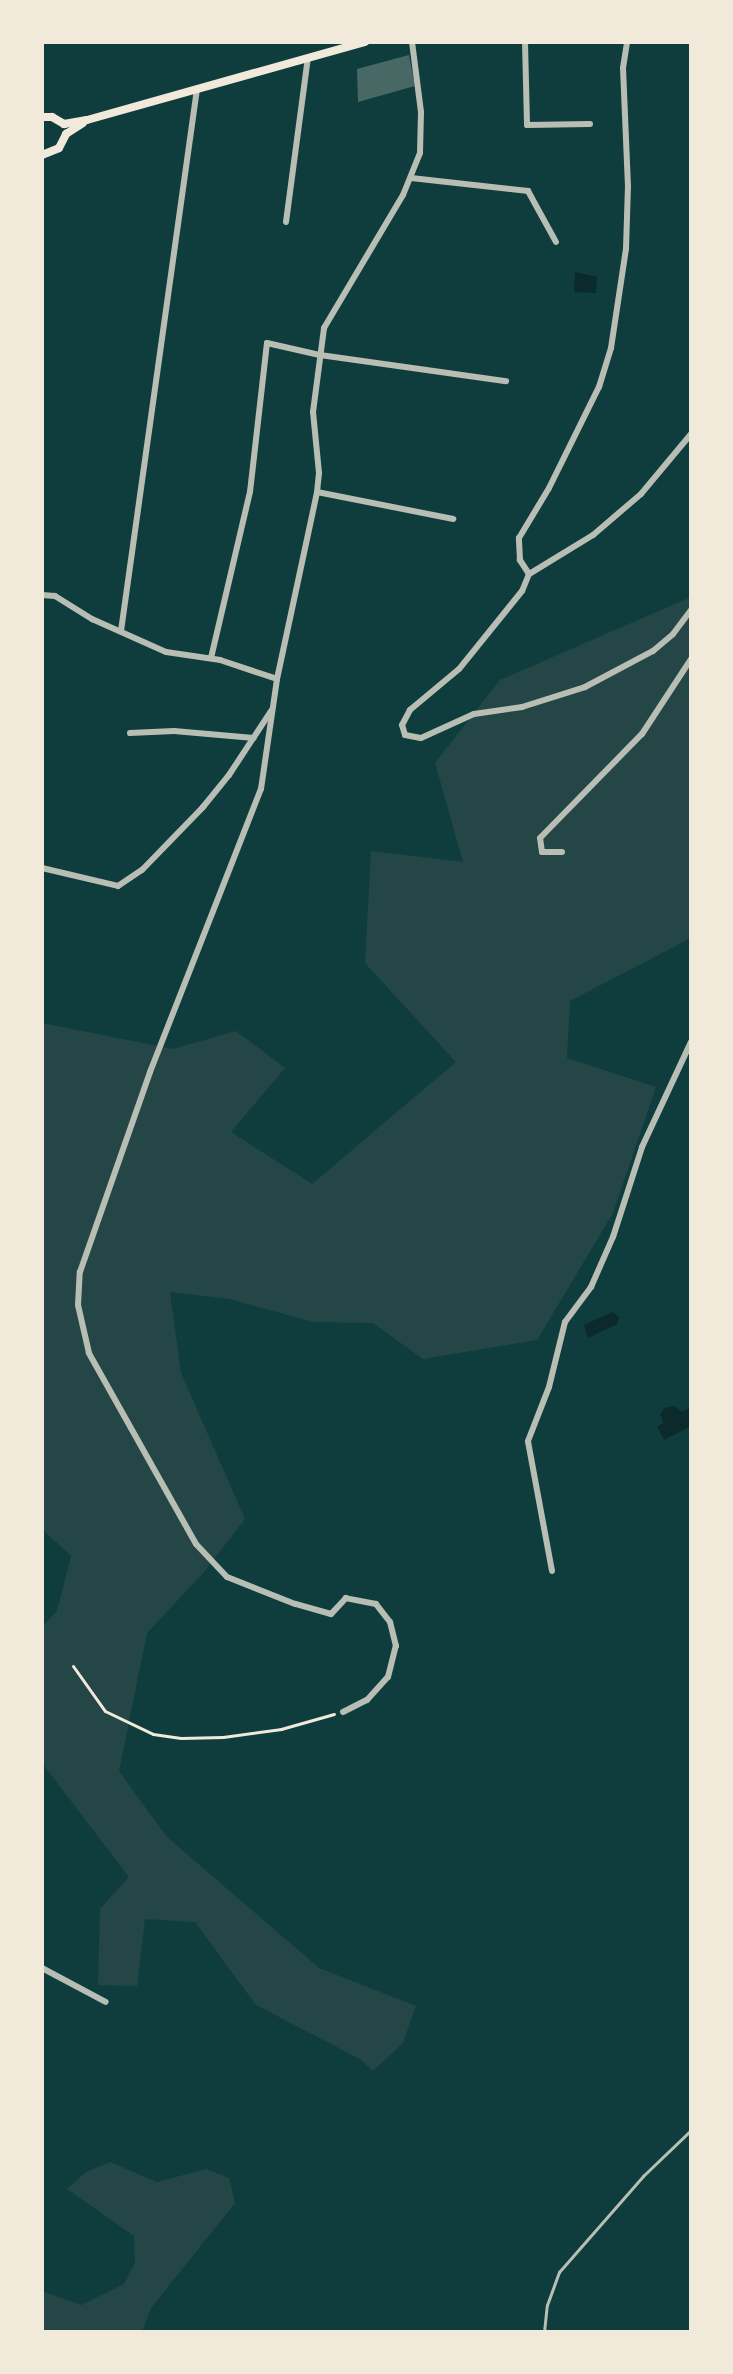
<!DOCTYPE html>
<html>
<head>
<meta charset="utf-8">
<style>
  body { margin:0 }
  #map { position:relative; width:733px; height:2374px; overflow:hidden; background:#0f3d3e; font-family:"Roboto Condensed",sans-serif }
  div>[style] { position:absolute }
  .green>* { inset:0; background:#244646 }
  .water>* { inset:0; background:#0a2a2b }
  .building>* { inset:0; background:#486865 }
  .path>* { height:3px; margin:-1.5px; padding:0 1.5px; transform-origin:1.5px; border-radius:1.5px; background:#f1e9da }
  .service>* { height:3px; margin:-1.5px; padding:0 1.5px; transform-origin:1.5px; border-radius:1.5px; background:#b8beb3 }
  .minor>* { height:6px; margin:-3px; padding:0 3px; transform-origin:3px; border-radius:3px; background:#b8beb3 }
  .secondary>* { height:8px; margin:-4px; padding:0 4px; transform-origin:4px; border-radius:4px; background:#f1e9da }
  span { translate:-50% -50%; white-space:nowrap; text-align:center; line-height:1.15; -webkit-text-stroke:6px #f1e9da; paint-order:stroke }
  .frame { position:absolute; inset:0; border:44px solid #f1e9da; pointer-events:none }
</style>
</head>
<body>
<div id="map">
  <div class="green">
    <div style="clip-path:polygon(691px 597px,691px 938px,570px 1001px,567px 1058px,656px 1087px,613px 1213px,537px 1340px,423px 1359px,373px 1323px,313px 1322px,229px 1299px,170px 1292px,181px 1373px,245px 1519px,204px 1572px,147px 1633px,119px 1771px,166px 1836px,319px 1968px,416px 2006px,403px 2043px,373px 2071px,360px 2059px,256px 2005px,195px 1922px,145px 1919px,137px 1986px,98px 1985px,100px 1909px,129px 1877px,42px 1763px,42px 1627px,57px 1611px,71px 1556px,42px 1529px,42px 1023px,173px 1049px,236px 1031px,285px 1068px,231px 1132px,312px 1184px,456px 1062px,365px 963px,371px 851px,463px 862px,435px 763px,500px 680px)"></div>
    <div style="clip-path:polygon(110px 2162px,157px 2182px,206px 2169px,229px 2178px,235px 2203px,151px 2308px,142px 2332px,42px 2332px,42px 2291px,81px 2305px,124px 2284px,135px 2263px,134px 2236px,67px 2189px,86px 2172px)"></div>
  </div>
  <div class="water">
    <div style="clip-path:polygon(575px 272px,597px 277px,596px 293px,574px 292px)"></div>
    <div style="clip-path:polygon(612px 1312px,619px 1317px,617px 1324px,588px 1338px,584px 1325px)"></div>
    <div style="clip-path:polygon(675px 1406px,682px 1412px,690px 1408px,691px 1426px,664px 1440px,657px 1426px,664px 1423px,660px 1415px,664px 1408px)"></div>
  </div>
  <div class="building">
    <div style="clip-path:polygon(409px 55px,415px 86px,358px 102px,357px 69px)"></div>
  </div>
  <div class="path">
    <div style="left:73px;top:1666px;width:55px;rotate:54.6deg"></div>
    <div style="left:105px;top:1711px;width:53px;rotate:25.6deg"></div>
    <div style="left:153px;top:1734px;width:28px;rotate:8deg"></div>
    <div style="left:181px;top:1738px;width:42px;rotate:-1.4deg"></div>
    <div style="left:223px;top:1737px;width:59px;rotate:-7.9deg"></div>
    <div style="left:281px;top:1729px;width:55px;rotate:-15.8deg"></div>
  </div>
  <div class="service">
    <div style="left:544px;top:2332px;width:27px;rotate:-84deg"></div>
    <div style="left:547px;top:2305px;width:35px;rotate:-70deg"></div>
    <div style="left:559px;top:2272px;width:128px;rotate:-48.8deg"></div>
    <div style="left:643px;top:2176px;width:66px;rotate:-43.8deg"></div>
  </div>
  <div class="minor">
    <div style="left:525px;top:42px;width:83px;rotate:88.6deg"></div>
    <div style="left:527px;top:125px;width:63px;rotate:-0.9deg"></div>
    <div style="left:411px;top:178px;width:118px;rotate:6.3deg"></div>
    <div style="left:528px;top:191px;width:58px;rotate:61.2deg"></div>
    <div style="left:286px;top:222px;width:166px;rotate:-82.4deg"></div>
    <div style="left:691px;top:434px;width:78px;rotate:129.8deg"></div>
    <div style="left:641px;top:494px;width:63px;rotate:139.5deg"></div>
    <div style="left:593px;top:535px;width:75px;rotate:148.6deg"></div>
    <div style="left:529px;top:574px;width:18px;rotate:112deg"></div>
    <div style="left:522px;top:591px;width:100px;rotate:128.9deg"></div>
    <div style="left:459px;top:669px;width:64px;rotate:140.1deg"></div>
    <div style="left:410px;top:710px;width:17px;rotate:118deg"></div>
    <div style="left:402px;top:725px;width:10px;rotate:73deg"></div>
    <div style="left:405px;top:735px;width:16px;rotate:11deg"></div>
    <div style="left:421px;top:738px;width:58px;rotate:-24.4deg"></div>
    <div style="left:474px;top:714px;width:49px;rotate:-8.3deg"></div>
    <div style="left:522px;top:707px;width:66px;rotate:-17.6deg"></div>
    <div style="left:585px;top:687px;width:77px;rotate:-27.9deg"></div>
    <div style="left:653px;top:651px;width:26px;rotate:-40deg"></div>
    <div style="left:673px;top:634px;width:30px;rotate:-53deg"></div>
    <div style="left:317px;top:492px;width:139px;rotate:11.2deg"></div>
    <div style="left:529px;top:574px;width:17px;rotate:-123deg"></div>
    <div style="left:520px;top:560px;width:22px;rotate:-93deg"></div>
    <div style="left:519px;top:538px;width:58px;rotate:-59deg"></div>
    <div style="left:549px;top:488px;width:113px;rotate:-63.7deg"></div>
    <div style="left:599px;top:387px;width:41px;rotate:-72.9deg"></div>
    <div style="left:611px;top:348px;width:100px;rotate:-81.4deg"></div>
    <div style="left:626px;top:249px;width:62px;rotate:-88.2deg"></div>
    <div style="left:628px;top:187px;width:119px;rotate:-92.4deg"></div>
    <div style="left:623px;top:68px;width:26px;rotate:-81deg"></div>
    <div style="left:42px;top:595px;width:13px;rotate:4deg"></div>
    <div style="left:55px;top:596px;width:44px;rotate:31.9deg"></div>
    <div style="left:92px;top:619px;width:81px;rotate:24deg"></div>
    <div style="left:166px;top:652px;width:55px;rotate:8.4deg"></div>
    <div style="left:220px;top:660px;width:60px;rotate:18.4deg"></div>
    <div style="left:121px;top:631px;width:547px;rotate:-82.02deg"></div>
    <div style="left:211px;top:658px;width:171px;rotate:-76.8deg"></div>
    <div style="left:250px;top:492px;width:150px;rotate:-83.5deg"></div>
    <div style="left:267px;top:343px;width:54px;rotate:12.8deg"></div>
    <div style="left:320px;top:355px;width:188px;rotate:8deg"></div>
    <div style="left:130px;top:733px;width:44px;rotate:-2.6deg"></div>
    <div style="left:174px;top:731px;width:80px;rotate:5deg"></div>
    <div style="left:562px;top:852px;width:20px;rotate:180deg"></div>
    <div style="left:542px;top:852px;width:14px;rotate:-98deg"></div>
    <div style="left:540px;top:838px;width:146px;rotate:-45.6deg"></div>
    <div style="left:642px;top:734px;width:90px;rotate:-56.8deg"></div>
    <div style="left:42px;top:868px;width:78px;rotate:13.3deg"></div>
    <div style="left:118px;top:886px;width:29px;rotate:-34deg"></div>
    <div style="left:142px;top:870px;width:88px;rotate:-45.9deg"></div>
    <div style="left:203px;top:807px;width:41px;rotate:-50.9deg"></div>
    <div style="left:229px;top:775px;width:77px;rotate:-56.7deg"></div>
    <div style="left:552px;top:1571px;width:132px;rotate:-100.5deg"></div>
    <div style="left:528px;top:1441px;width:58px;rotate:-68.7deg"></div>
    <div style="left:549px;top:1387px;width:67px;rotate:-76.2deg"></div>
    <div style="left:565px;top:1322px;width:44px;rotate:-53.4deg"></div>
    <div style="left:591px;top:1287px;width:55px;rotate:-66.3deg"></div>
    <div style="left:613px;top:1237px;width:95px;rotate:-72.1deg"></div>
    <div style="left:642px;top:1147px;width:116px;rotate:-65deg"></div>
    <div style="left:343px;top:1712px;width:27px;rotate:-27deg"></div>
    <div style="left:367px;top:1700px;width:31px;rotate:-48deg"></div>
    <div style="left:388px;top:1677px;width:32px;rotate:-76deg"></div>
    <div style="left:396px;top:1646px;width:25px;rotate:-104deg"></div>
    <div style="left:390px;top:1622px;width:23px;rotate:-128deg"></div>
    <div style="left:376px;top:1604px;width:31px;rotate:-169deg"></div>
    <div style="left:346px;top:1598px;width:22px;rotate:133deg"></div>
    <div style="left:331px;top:1614px;width:37px;rotate:-164deg"></div>
    <div style="left:295px;top:1604px;width:73px;rotate:-158.3deg"></div>
    <div style="left:227px;top:1577px;width:45px;rotate:-133.2deg"></div>
    <div style="left:196px;top:1544px;width:219px;rotate:-119.3deg"></div>
    <div style="left:89px;top:1353px;width:49px;rotate:-102.9deg"></div>
    <div style="left:78px;top:1305px;width:33px;rotate:-87deg"></div>
    <div style="left:80px;top:1272px;width:212px;rotate:-70.7deg"></div>
    <div style="left:150px;top:1072px;width:304px;rotate:-68.6deg"></div>
    <div style="left:261px;top:789px;width:111px;rotate:-81.7deg"></div>
    <div style="left:277px;top:679px;width:191px;rotate:-77.9deg"></div>
    <div style="left:317px;top:492px;width:19px;rotate:-84deg"></div>
    <div style="left:319px;top:473px;width:61px;rotate:-95.6deg"></div>
    <div style="left:313px;top:412px;width:85px;rotate:-82.5deg"></div>
    <div style="left:324px;top:328px;width:155px;rotate:-59.3deg"></div>
    <div style="left:403px;top:195px;width:45px;rotate:-68deg"></div>
    <div style="left:420px;top:153px;width:41px;rotate:-88.6deg"></div>
    <div style="left:421px;top:112px;width:71px;rotate:-97.3deg"></div>
    <div style="left:42px;top:1968px;width:72px;rotate:28deg"></div>
  </div>
  <div class="secondary">
    <div style="left:42px;top:117px;width:10px"></div>
    <div style="left:52px;top:117px;width:14px;rotate:30deg"></div>
    <div style="left:64px;top:124px;width:23px;rotate:-10deg"></div>
    <div style="left:87px;top:120px;width:289px;rotate:-15.7deg"></div>
    <div style="left:42px;top:155px;width:18px;rotate:-22deg"></div>
    <div style="left:59px;top:148px;width:16px;rotate:-63deg"></div>
    <div style="left:66px;top:134px;width:20px;rotate:-33deg"></div>
  </div>
  <div class="frame"></div>
</div>
</body>
</html>
